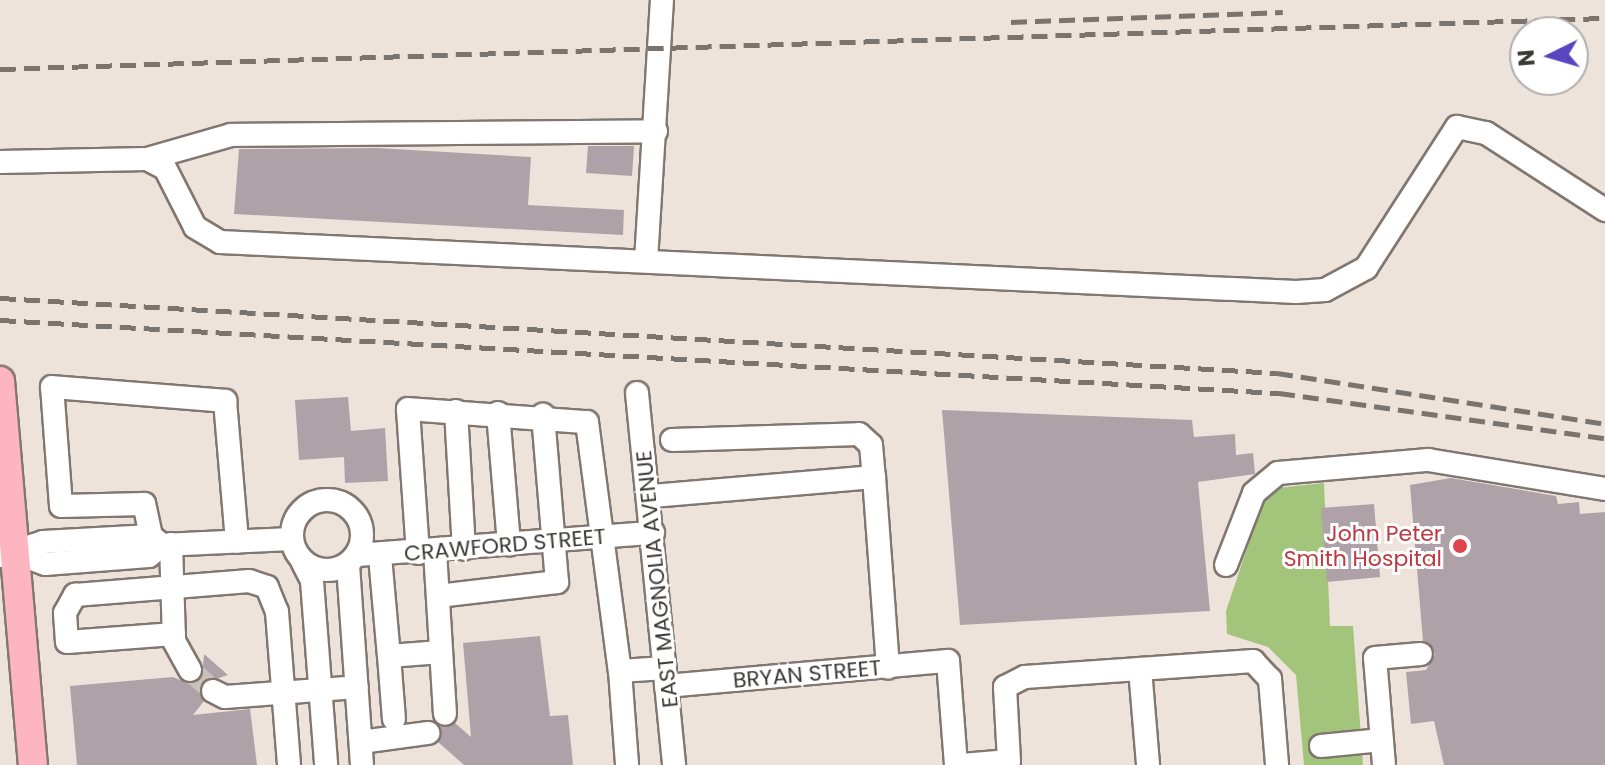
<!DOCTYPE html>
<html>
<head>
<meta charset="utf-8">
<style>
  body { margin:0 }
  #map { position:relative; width:1605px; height:765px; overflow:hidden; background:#eee3db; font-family:Poppins,sans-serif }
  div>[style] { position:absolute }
  .green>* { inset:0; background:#a3c47b }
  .building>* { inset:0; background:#aea2a8 }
  .minor-tunnel>* { height:22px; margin-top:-11px; transform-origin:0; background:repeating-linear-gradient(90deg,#cac1ba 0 22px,transparent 0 33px) }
  .roads { filter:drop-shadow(2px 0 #817770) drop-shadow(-2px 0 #817770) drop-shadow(0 2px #817770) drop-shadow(0 -2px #817770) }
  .minor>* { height:22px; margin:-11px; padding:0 11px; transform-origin:11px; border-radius:11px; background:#fff }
  .minor>.ring { margin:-11px; padding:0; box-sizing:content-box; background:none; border:22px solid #fff; border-radius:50% }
  .major>* { height:28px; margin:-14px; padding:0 14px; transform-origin:14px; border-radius:14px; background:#fdb5c1 }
  .rail>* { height:5px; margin-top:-2.5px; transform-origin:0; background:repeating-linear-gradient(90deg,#7a736e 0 16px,transparent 0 24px) }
  .dots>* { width:22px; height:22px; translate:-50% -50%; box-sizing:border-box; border:4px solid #fff; border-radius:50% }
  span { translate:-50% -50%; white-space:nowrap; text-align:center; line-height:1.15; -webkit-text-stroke:6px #fff; paint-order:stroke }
  .health-label { font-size:22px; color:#be3a42 }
  .right { translate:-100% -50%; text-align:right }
  .street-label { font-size:22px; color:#3b3734 }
  .north { position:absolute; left:1509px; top:16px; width:80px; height:80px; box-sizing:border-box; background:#fff; border:2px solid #b1afae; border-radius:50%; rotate:265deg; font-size:22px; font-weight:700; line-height:32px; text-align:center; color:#3b3734 }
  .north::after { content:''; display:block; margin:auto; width:28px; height:36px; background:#5846be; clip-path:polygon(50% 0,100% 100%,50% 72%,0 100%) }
</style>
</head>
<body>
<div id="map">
  <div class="green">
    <div style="clip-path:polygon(1324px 483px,1330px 626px,1353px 626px,1363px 765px,1304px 765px,1296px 675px,1268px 647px,1227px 634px,1226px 611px,1267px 489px)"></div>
  </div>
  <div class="building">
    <div style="clip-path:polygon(588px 146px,634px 146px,632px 176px,586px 173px)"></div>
    <div style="clip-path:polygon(377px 148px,531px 157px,528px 205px,624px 210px,623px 235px,234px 214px,239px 149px)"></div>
    <div style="clip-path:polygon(348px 397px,351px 431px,385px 428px,388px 481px,345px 483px,344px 457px,299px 460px,295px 400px)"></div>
    <div style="clip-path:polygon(942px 410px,1192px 420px,1194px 437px,1235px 434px,1236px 455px,1253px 453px,1255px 474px,1198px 482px,1210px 611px,960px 625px)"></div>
    <div style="clip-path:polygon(1451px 478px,1556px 496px,1558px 504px,1579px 502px,1580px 514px,1605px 512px,1605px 765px,1444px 765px,1434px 721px,1411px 724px,1406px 672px,1426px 670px,1435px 654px,1423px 641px,1410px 485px)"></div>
    <div style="clip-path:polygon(1374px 504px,1380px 577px,1327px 582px,1321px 508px)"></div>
    <div style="clip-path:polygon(540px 636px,550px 716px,568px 715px,573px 765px,464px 765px,438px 742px,440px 727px,455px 723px,471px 737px,463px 643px)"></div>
    <div style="clip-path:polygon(204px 654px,228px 675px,201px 684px,204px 701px,193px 715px,250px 709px,257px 765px,77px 765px,70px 686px,173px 677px,190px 684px,202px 677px)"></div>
  </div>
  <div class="minor-tunnel">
    <div style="left:190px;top:670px;width:31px;rotate:42deg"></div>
  </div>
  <div class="roads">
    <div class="minor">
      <div style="left:147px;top:159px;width:87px;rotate:-15.9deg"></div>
      <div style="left:231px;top:135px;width:425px;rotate:-0.5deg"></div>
      <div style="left:0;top:162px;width:147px;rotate:-1.2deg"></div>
      <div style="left:147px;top:159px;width:20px;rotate:27deg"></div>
      <div style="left:165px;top:168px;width:66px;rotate:63deg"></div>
      <div style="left:195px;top:227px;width:29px;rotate:31deg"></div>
      <div style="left:220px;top:242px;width:1077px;rotate:2.66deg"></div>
      <div style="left:1296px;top:292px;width:29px;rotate:-4deg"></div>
      <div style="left:1325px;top:290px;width:47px;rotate:-28.2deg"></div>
      <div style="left:1366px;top:268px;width:168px;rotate:-57.2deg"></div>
      <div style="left:1457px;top:127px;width:30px;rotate:12deg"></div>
      <div style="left:1486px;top:133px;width:142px;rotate:32.9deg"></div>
      <div style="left:646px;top:261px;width:261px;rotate:-86.5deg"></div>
      <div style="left:637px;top:393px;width:374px;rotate:84.3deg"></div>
      <div style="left:456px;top:411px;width:138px;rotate:86.7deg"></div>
      <div style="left:498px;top:413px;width:132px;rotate:85.2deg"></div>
      <div style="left:672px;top:440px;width:187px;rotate:-1.8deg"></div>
      <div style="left:859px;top:434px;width:16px;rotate:43deg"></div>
      <div style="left:871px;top:445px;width:32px;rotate:85deg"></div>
      <div style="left:652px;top:496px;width:223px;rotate:-4.9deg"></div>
      <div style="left:874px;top:477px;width:191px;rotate:85.8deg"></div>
      <div class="ring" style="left:292px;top:500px;width:48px;height:48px"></div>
      <div style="left:151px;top:536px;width:33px;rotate:-102deg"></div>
      <div style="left:144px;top:504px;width:83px;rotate:178.6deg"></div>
      <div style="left:61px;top:506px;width:119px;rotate:-94.3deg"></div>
      <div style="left:52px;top:387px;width:174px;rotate:4.6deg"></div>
      <div style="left:225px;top:401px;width:141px;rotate:85.1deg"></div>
      <div style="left:171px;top:544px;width:97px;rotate:88.2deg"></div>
      <div style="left:174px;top:641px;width:33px;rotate:61deg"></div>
      <div style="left:435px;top:551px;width:163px;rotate:86.5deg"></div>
      <div style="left:418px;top:553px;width:144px;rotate:-94deg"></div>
      <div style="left:408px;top:409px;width:179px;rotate:4.2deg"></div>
      <div style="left:587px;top:422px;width:251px;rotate:82.5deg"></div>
      <div style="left:620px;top:671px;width:45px;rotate:-3.8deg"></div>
      <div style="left:18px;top:554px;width:29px;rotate:20deg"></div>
      <div style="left:45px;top:564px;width:104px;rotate:-4.4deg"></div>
      <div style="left:149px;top:556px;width:17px;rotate:-40deg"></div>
      <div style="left:162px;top:545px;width:129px;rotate:-2.7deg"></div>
      <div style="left:357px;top:555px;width:297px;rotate:-4.3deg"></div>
      <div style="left:0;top:556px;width:45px;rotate:-18deg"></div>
      <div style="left:43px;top:542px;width:108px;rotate:-3.2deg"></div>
      <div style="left:151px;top:536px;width:14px;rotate:39deg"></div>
      <div style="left:380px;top:556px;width:100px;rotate:84.9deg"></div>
      <div style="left:389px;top:656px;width:52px;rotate:-4.4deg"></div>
      <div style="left:302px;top:561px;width:22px;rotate:63deg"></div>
      <div style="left:312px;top:581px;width:185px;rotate:85.6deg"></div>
      <div style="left:348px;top:565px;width:200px;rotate:86deg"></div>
      <div style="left:1226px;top:565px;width:77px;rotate:-68.7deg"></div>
      <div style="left:1254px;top:493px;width:31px;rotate:-40deg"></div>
      <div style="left:1278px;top:473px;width:151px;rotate:-5deg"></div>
      <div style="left:1428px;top:460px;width:179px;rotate:9.3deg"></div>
      <div style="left:438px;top:596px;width:120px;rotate:-6.7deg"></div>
      <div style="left:557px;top:582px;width:168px;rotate:-94.8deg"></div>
      <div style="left:174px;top:634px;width:107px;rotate:175.7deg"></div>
      <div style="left:67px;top:642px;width:29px;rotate:-94deg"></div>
      <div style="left:65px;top:613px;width:21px;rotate:-61deg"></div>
      <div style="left:75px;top:595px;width:175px;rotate:-4.6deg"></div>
      <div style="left:249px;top:581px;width:19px;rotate:18deg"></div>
      <div style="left:267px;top:587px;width:27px;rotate:68deg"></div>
      <div style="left:277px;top:612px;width:153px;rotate:85.5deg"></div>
      <div style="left:389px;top:656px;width:63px;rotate:85.5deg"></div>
      <div style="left:1140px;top:669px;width:96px;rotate:85.2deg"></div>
      <div style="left:620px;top:671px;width:94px;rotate:85.7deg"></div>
      <div style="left:666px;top:686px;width:283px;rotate:-5.1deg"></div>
      <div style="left:948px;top:661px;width:104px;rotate:85.6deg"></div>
      <div style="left:213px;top:691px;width:13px;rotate:27deg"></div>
      <div style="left:225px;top:697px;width:132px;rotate:-4.3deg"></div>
      <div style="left:361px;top:742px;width:68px;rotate:-7.7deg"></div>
      <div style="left:1321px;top:746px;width:61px;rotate:-5.6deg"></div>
      <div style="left:962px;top:765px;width:47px;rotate:-4.9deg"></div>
      <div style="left:1009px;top:761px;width:74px;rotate:-93.1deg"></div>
      <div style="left:1005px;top:687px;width:22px;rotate:-27deg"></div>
      <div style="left:1025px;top:677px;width:229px;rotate:-4deg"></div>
      <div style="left:1253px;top:661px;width:25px;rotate:47deg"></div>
      <div style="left:1270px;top:679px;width:86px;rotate:85.3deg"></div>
      <div style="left:1384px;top:765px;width:107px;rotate:-94.8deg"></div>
      <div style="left:1375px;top:658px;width:46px;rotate:-5deg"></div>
    </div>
    <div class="major">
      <div style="left:0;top:381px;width:385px;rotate:85.1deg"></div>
    </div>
  </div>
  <div class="rail">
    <div style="left:1011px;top:22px;width:272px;rotate:-2.1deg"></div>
    <div style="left:0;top:69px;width:1606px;rotate:-1.82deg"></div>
    <div style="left:0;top:298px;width:1279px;rotate:3.36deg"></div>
    <div style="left:1277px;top:373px;width:332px;rotate:8.8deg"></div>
    <div style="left:0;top:320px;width:1281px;rotate:3.27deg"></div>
    <div style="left:1279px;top:393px;width:329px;rotate:7.9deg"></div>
  </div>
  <div class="dots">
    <div style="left:1460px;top:546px;background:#e0444e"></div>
  </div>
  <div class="health-label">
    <span class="right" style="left:1442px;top:546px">John Peter<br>Smith Hospital</span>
  </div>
  <div class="street-label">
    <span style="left:505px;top:545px;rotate:-5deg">CRAWFORD STREET</span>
    <span style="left:657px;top:579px;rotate:-96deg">EAST MAGNOLIA AVENUE</span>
    <span style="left:807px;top:674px;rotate:-5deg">BRYAN STREET</span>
  </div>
  <div class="north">N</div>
</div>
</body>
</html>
